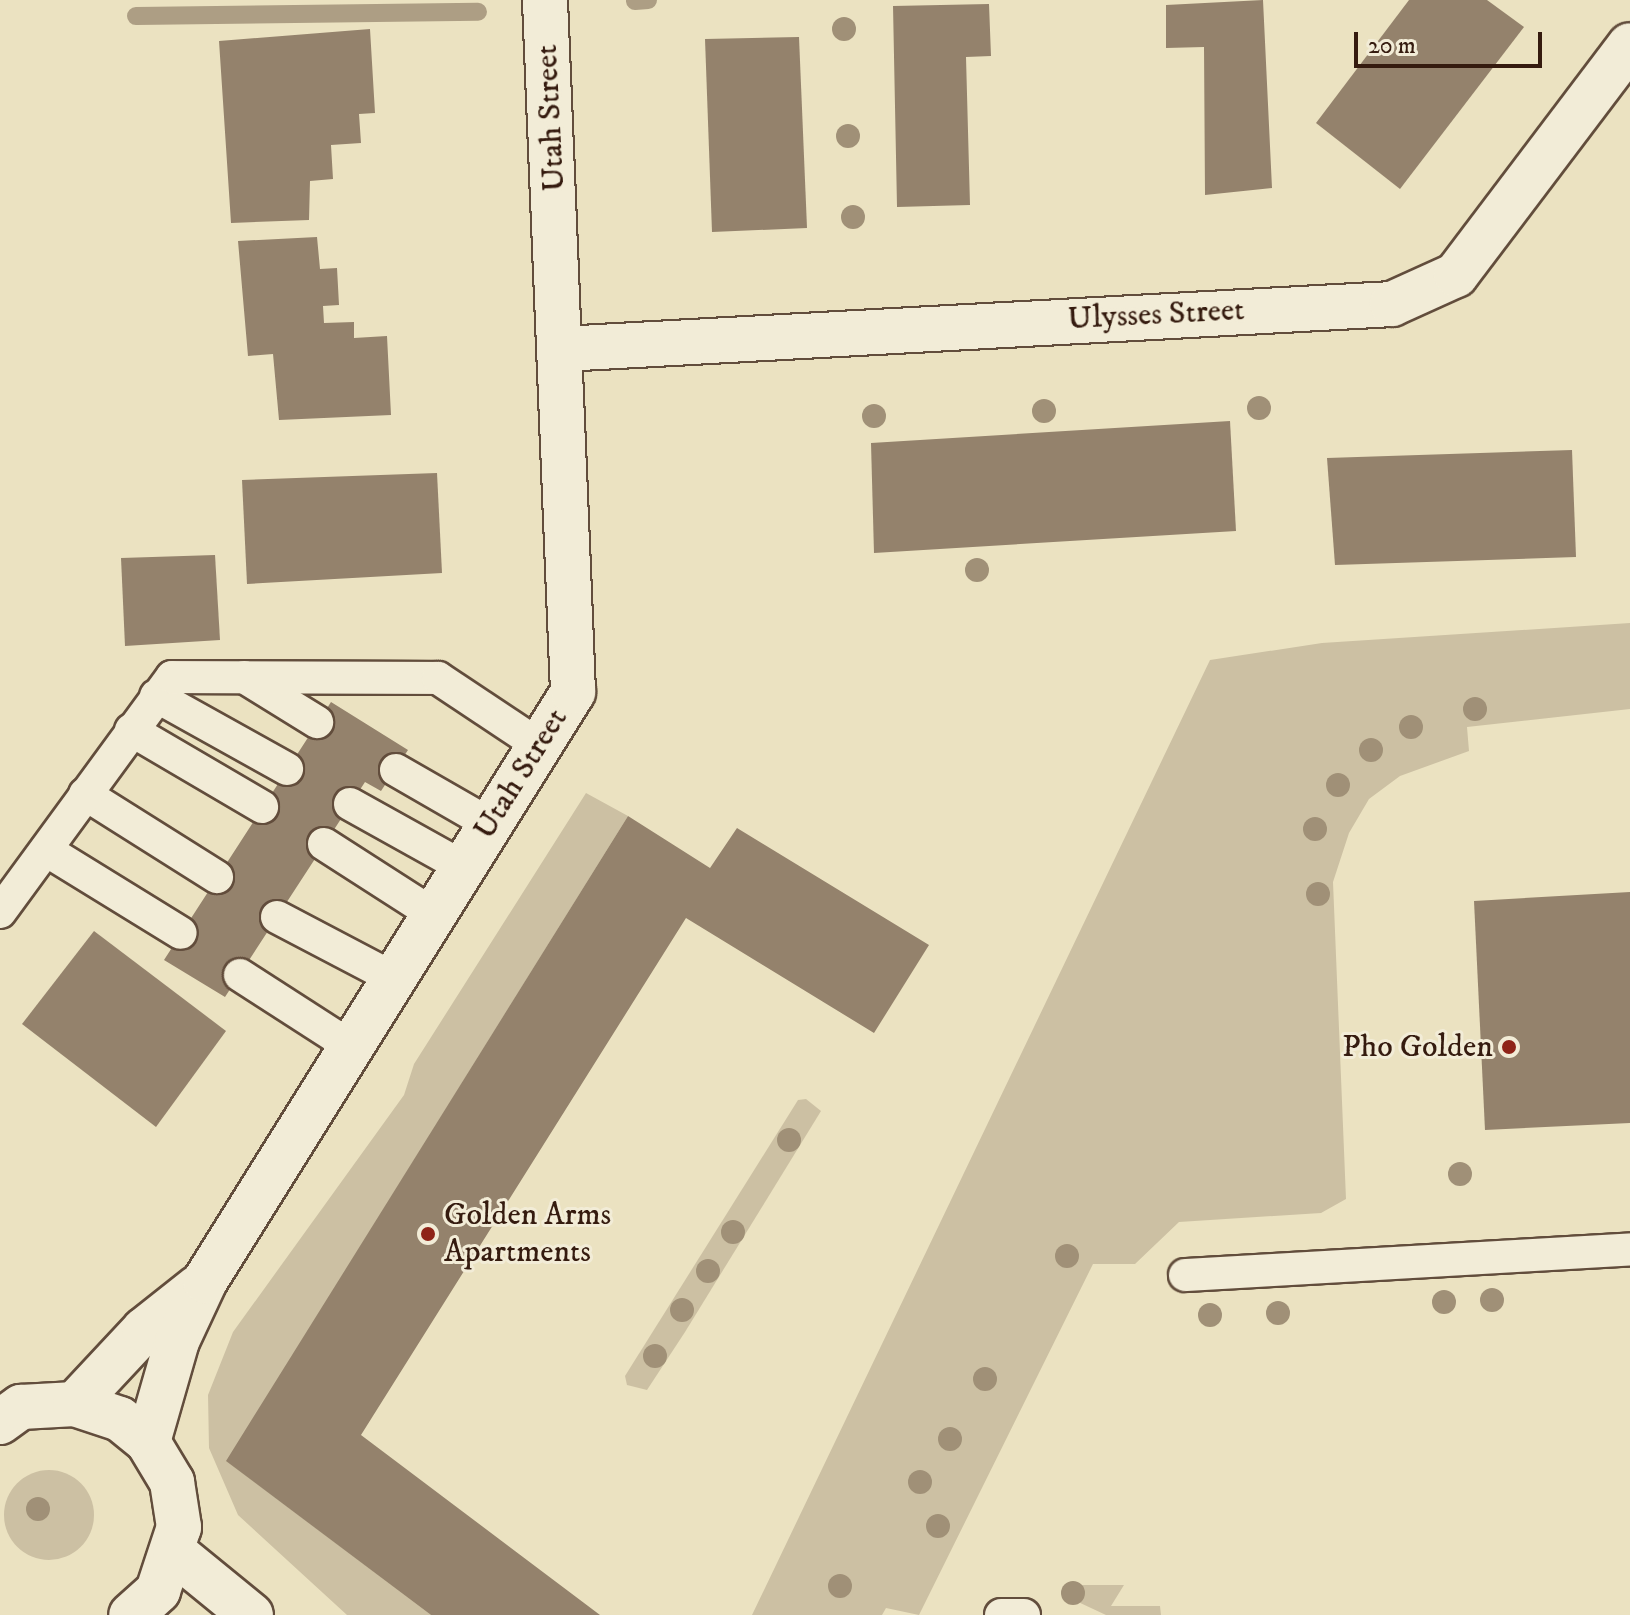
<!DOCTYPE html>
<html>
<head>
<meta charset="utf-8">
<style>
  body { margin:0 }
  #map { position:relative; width:1630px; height:1615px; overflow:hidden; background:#ebe2c1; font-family:"IM FELL DW Pica",serif }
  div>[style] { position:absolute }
  .green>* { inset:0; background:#ccc0a3 }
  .round { border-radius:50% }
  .stream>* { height:18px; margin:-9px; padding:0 9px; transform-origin:9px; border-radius:9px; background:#ad9e84 }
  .building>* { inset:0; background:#94826c }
  .roads { filter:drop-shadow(2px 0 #624d3c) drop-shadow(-2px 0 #624d3c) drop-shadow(0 2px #624d3c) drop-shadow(0 -2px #624d3c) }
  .lane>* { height:32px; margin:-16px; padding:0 16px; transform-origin:16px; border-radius:16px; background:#f2ecd7 }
  .street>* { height:44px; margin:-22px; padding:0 22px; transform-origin:22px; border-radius:22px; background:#f2ecd7 }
  .secondary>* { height:44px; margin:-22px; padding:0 22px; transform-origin:22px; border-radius:22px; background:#f2ecd7 }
  .trees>* { width:24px; height:24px; margin:-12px; border-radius:50%; background:#a09077 }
  .dots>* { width:22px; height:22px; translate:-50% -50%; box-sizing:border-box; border:4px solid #f2ecd7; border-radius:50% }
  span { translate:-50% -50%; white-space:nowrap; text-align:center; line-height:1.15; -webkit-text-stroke:6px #f2ecd7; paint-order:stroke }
  .street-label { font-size:32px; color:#351b0f }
  .poi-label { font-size:32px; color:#351b0f }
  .right { translate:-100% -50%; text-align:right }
  .left { translate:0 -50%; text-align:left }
  .scale { position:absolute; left:1354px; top:32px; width:188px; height:36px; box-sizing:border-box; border:4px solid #351b0f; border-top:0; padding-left:10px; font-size:24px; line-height:28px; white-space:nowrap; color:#351b0f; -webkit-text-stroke:6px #f2ecd7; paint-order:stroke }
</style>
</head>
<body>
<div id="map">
  <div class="green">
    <div style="clip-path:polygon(1630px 623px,1630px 709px,1467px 727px,1469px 751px,1400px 776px,1369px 799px,1349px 833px,1333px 882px,1346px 1199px,1321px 1213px,1179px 1222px,1135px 1264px,1093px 1264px,919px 1615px,886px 1608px,882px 1615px,752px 1615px,1210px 660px,1322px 643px)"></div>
    <div style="clip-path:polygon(586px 793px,628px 816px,227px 1461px,431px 1615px,347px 1615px,238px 1515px,209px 1448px,208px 1395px,233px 1332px,404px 1095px,414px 1064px)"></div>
    <div style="clip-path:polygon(806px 1099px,821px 1111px,685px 1332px,647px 1390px,627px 1385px,625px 1376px,798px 1100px)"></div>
    <div class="round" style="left:4px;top:1470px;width:90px;height:90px"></div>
    <div style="clip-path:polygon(1066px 1585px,1124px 1585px,1111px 1606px,1160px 1606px,1161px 1615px,1106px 1615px,1061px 1594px)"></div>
  </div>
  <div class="stream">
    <div style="left:635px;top:1px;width:13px;rotate:-4deg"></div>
    <div style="left:136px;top:16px;width:342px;rotate:-0.7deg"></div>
  </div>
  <div class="building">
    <div style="clip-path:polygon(1263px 0,1272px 188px,1205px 195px,1204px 47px,1166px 48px,1166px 5px)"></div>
    <div style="clip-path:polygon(1409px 0,1487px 0,1524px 27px,1400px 189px,1316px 123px)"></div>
    <div style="clip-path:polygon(989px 4px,991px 56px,966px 57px,970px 205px,897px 207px,893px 6px)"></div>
    <div style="clip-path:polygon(370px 29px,375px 113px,359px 114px,361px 143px,331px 145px,333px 179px,310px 181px,309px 220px,231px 223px,219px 41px)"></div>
    <div style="clip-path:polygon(799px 37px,807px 228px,712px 232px,705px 39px)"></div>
    <div style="clip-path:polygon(317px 237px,320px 269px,337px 268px,339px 305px,323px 306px,324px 323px,354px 322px,354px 338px,387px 336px,391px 415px,279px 420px,273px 354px,248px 356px,238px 241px)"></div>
    <div style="clip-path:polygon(1230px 421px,1236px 531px,874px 553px,871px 443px)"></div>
    <div style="clip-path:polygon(1572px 450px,1576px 557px,1335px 565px,1327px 458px)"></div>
    <div style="clip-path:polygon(437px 473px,442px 573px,247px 584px,242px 480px)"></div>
    <div style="clip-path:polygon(215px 555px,220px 640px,125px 646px,121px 558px)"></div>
    <div style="clip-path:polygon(331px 702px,408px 750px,381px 791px,365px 782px,225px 997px,164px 960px)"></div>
    <div style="clip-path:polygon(628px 816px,710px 868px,737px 828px,929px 945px,874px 1033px,686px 918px,361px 1435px,600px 1615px,431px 1615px,226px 1461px)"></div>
    <div style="clip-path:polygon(1630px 892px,1630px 1123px,1485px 1130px,1474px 901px)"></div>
    <div style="clip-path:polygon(94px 931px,226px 1031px,156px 1127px,22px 1024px)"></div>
  </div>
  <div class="roads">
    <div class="lane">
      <div style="left:244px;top:677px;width:86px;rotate:31.7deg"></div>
      <div style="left:156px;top:696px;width:150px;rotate:29.1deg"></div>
      <div style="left:131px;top:730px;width:152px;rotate:30.4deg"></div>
      <div style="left:396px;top:770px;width:108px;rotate:29.9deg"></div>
      <div style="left:85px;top:794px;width:156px;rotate:32.2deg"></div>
      <div style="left:350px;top:804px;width:129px;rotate:29.1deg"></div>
      <div style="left:324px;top:844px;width:130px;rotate:32.7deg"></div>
      <div style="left:46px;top:850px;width:158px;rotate:31.6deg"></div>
      <div style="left:0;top:912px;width:291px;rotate:-53.8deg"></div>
      <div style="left:172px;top:677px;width:266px;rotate:0.2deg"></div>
      <div style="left:438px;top:678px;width:121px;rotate:33.6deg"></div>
      <div style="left:277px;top:917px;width:131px;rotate:27.7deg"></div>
      <div style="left:240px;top:975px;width:131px;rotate:32.8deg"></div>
      <div style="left:1185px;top:1275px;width:446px;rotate:-3.3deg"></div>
      <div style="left:1001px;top:1615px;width:23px"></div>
    </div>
    <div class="street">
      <div style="left:562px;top:349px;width:831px;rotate:-3.1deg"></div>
      <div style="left:1392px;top:304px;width:70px;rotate:-24.4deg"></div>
      <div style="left:1456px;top:275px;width:288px;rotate:-52.9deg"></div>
      <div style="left:75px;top:1404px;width:101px;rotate:-47deg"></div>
      <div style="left:144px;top:1330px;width:68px;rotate:-38.4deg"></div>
      <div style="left:148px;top:1442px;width:105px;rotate:-74deg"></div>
      <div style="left:177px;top:1341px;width:66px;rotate:-65deg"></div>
      <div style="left:205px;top:1281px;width:695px;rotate:-58deg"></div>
      <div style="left:573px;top:692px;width:693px;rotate:-92.32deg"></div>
    </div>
    <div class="secondary">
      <div style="left:0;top:1422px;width:26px;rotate:-36deg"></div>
      <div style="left:21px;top:1407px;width:54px;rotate:-3.2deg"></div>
      <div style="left:75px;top:1404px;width:47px;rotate:18.4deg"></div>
      <div style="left:120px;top:1419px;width:36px;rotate:39deg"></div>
      <div style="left:148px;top:1442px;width:47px;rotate:59deg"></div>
      <div style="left:172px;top:1482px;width:46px;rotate:81.2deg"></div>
      <div style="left:179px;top:1527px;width:67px;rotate:108.2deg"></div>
      <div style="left:158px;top:1591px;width:36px;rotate:138deg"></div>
      <div style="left:175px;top:1553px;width:98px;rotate:39.2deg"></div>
    </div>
  </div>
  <div class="trees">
    <div style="left:844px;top:29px"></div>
    <div style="left:848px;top:136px"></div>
    <div style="left:853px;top:217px"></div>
    <div style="left:1259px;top:408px"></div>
    <div style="left:1044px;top:411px"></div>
    <div style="left:874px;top:416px"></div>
    <div style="left:977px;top:570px"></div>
    <div style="left:1475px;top:709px"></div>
    <div style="left:1411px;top:727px"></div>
    <div style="left:1371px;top:750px"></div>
    <div style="left:1338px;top:785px"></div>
    <div style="left:1315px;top:829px"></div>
    <div style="left:1318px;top:894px"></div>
    <div style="left:789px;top:1140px"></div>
    <div style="left:1460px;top:1174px"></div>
    <div style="left:733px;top:1232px"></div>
    <div style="left:1067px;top:1256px"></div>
    <div style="left:708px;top:1271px"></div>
    <div style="left:1492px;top:1300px"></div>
    <div style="left:1444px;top:1302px"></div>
    <div style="left:682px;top:1310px"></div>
    <div style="left:1278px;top:1313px"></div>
    <div style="left:1210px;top:1315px"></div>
    <div style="left:655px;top:1356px"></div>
    <div style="left:985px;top:1379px"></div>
    <div style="left:950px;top:1439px"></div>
    <div style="left:920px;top:1482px"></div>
    <div style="left:38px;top:1509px"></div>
    <div style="left:938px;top:1526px"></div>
    <div style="left:840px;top:1586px"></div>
    <div style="left:1073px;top:1593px"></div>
  </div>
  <div class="dots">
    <div style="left:1509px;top:1047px;background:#8f2418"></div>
    <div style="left:428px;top:1234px;background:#8f2418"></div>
  </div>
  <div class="street-label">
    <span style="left:551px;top:118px;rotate:-93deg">Utah Street</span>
    <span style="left:1156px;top:315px;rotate:-3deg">Ulysses Street</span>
    <span style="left:521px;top:774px;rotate:-58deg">Utah Street</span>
  </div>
  <div class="poi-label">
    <span class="right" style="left:1493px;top:1047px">Pho Golden</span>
    <span class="left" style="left:444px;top:1234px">Golden Arms<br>Apartments</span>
  </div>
  <div class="scale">20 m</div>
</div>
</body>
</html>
